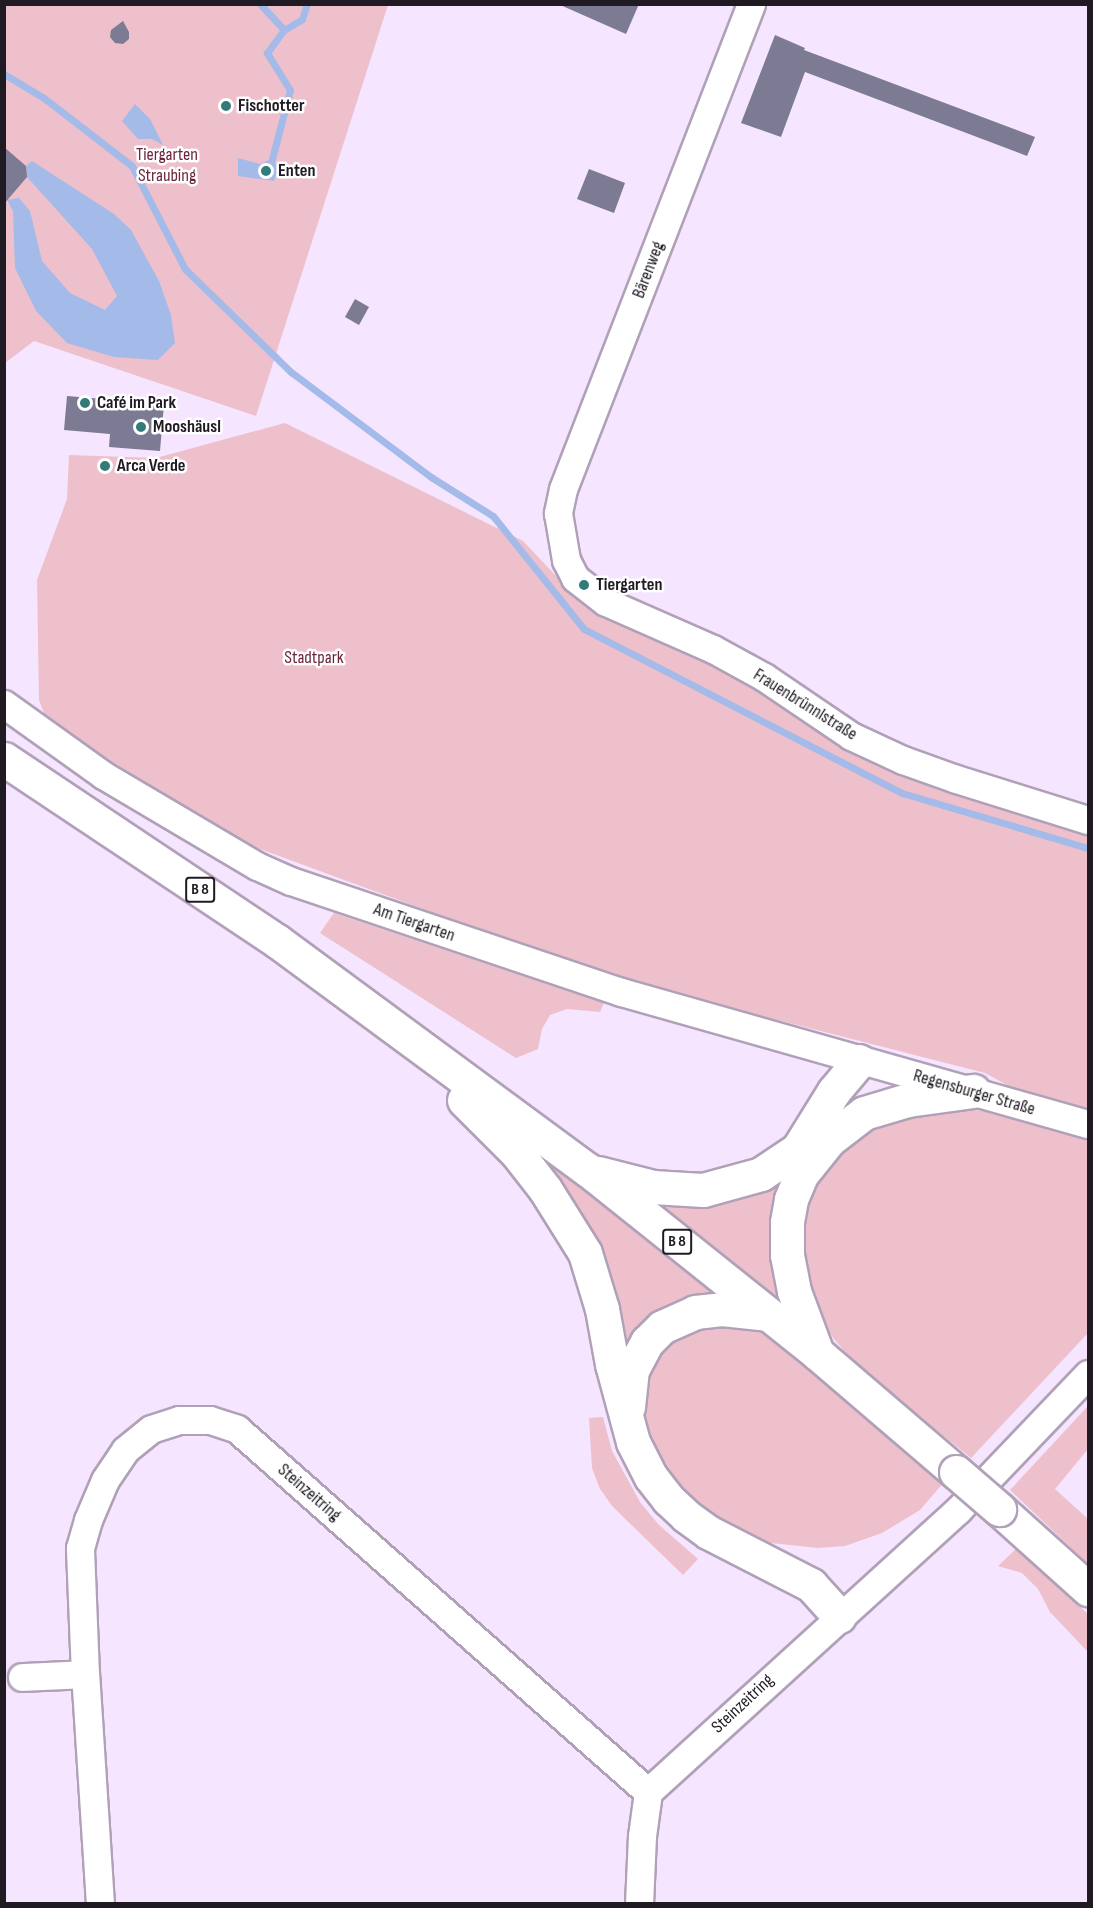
<!DOCTYPE html>
<html>
<head>
<meta charset="utf-8">
<style>
  body { margin:0 }
  #map { position:relative; width:1093px; height:1908px; overflow:hidden; background:#f5e5fe; font-family:"Sofia Sans Condensed",sans-serif }
  div>[style] { position:absolute }
  .green>* { inset:0; background:#edc0cb }
  .water>* { inset:0; background:#a4bae9 }
  .stream>* { height:7px; margin:-3.5px; padding:0 3.5px; transform-origin:3.5px; border-radius:3.5px; background:#a4bae9 }
  .building>* { inset:0; background:#7d7a93 }
  .roads { filter:drop-shadow(2px 0 #b0a1b8) drop-shadow(-2px 0 #b0a1b8) drop-shadow(0 2px #b0a1b8) drop-shadow(0 -2px #b0a1b8) }
  .minor>* { height:27px; margin:-13.5px; padding:0 13.5px; transform-origin:13.5px; border-radius:13.5px; background:#fff }
  .major>* { height:33px; margin:-16.5px; padding:0 16.5px; transform-origin:16.5px; border-radius:16.5px; background:#fff }
  .bridges { filter:drop-shadow(2px 0 #b0a1b8) drop-shadow(-2px 0 #b0a1b8) drop-shadow(0 2px #b0a1b8) drop-shadow(0 -2px #b0a1b8) }
  .major-bridge>* { height:33px; margin:-16.5px; padding:0 16.5px; transform-origin:16.5px; border-radius:16.5px; background:#fff }
  .dots>* { width:16px; height:16px; translate:-50% -50%; box-sizing:border-box; border:3px solid #fff; border-radius:50% }
  span { translate:-50% -50%; white-space:nowrap; text-align:center; line-height:1.15; -webkit-text-stroke:5px #fff; paint-order:stroke }
  .shield-label span { padding:2px 4px; background:#fff; border:2px solid; border-radius:4px; -webkit-text-stroke-width:0 }
  .shield-label { font-size:16px; color:#201b23; font-weight:700 }
  .poi-label { font-size:18px; color:#201b23; font-weight:700 }
  .left { translate:0 -50%; text-align:left }
  .park-label { font-size:18px; color:#6b253c }
  .street-label { font-size:18px; color:#201b23 }
  .frame { position:absolute; inset:0; border:6px solid #201b23; pointer-events:none }
</style>
</head>
<body>
<div id="map">
  <div class="green">
    <div style="clip-path:polygon(5px 5px,388px 5px,256px 416px,34px 341px,5px 363px)"></div>
    <div style="clip-path:polygon(285px 423px,523px 541px,575px 596px,608px 617px,705px 658px,875px 762px,1005px 810px,1088px 833px,1088px 1110px,1020px 1092px,985px 1073px,605px 976px,225px 836px,46px 718px,39px 700px,37px 580px,67px 499px,69px 455px,156px 458px)"></div>
    <div style="clip-path:polygon(334px 913px,604px 1003px,600px 1012px,567px 1009px,550px 1015px,542px 1029px,538px 1049px,516px 1058px,320px 933px)"></div>
    <div style="clip-path:polygon(955px 1107px,982px 1111px,1088px 1139px,1088px 1333px,971px 1458px,858px 1367px,834px 1339px,816px 1312px,800px 1249px,808px 1189px,823px 1163px,868px 1125px)"></div>
    <div style="clip-path:polygon(554px 1167px,715px 1293px,629px 1347px,622px 1347px,548px 1168px)"></div>
    <div style="clip-path:polygon(784px 1175px,785px 1304px,780px 1307px,658px 1210px,660px 1206px,695px 1204px)"></div>
    <div style="clip-path:polygon(692px 1323px,753px 1326px,774px 1339px,944px 1482px,920px 1510px,882px 1533px,845px 1546px,818px 1548px,762px 1542px,685px 1502px,641px 1432px,644px 1366px,653px 1350px)"></div>
    <div style="clip-path:polygon(1088px 1406px,1088px 1449px,1055px 1489px,1088px 1519px,1088px 1564px,1010px 1490px)"></div>
    <div style="clip-path:polygon(603px 1417px,612px 1451px,640px 1502px,658px 1524px,698px 1559px,683px 1575px,613px 1507px,600px 1489px,592px 1468px,589px 1418px)"></div>
    <div style="clip-path:polygon(1016px 1549px,1088px 1614px,1088px 1652px,1050px 1612px,1038px 1589px,1022px 1573px,998px 1566px)"></div>
  </div>
  <div class="water">
    <div style="clip-path:polygon(135px 104px,150px 119px,163px 145px,152px 139px,138px 139px,122px 121px)"></div>
    <div style="clip-path:polygon(238px 158px,260px 164px,272px 159px,279px 167px,274px 181px,238px 176px)"></div>
    <div style="clip-path:polygon(32px 161px,114px 214px,131px 230px,159px 281px,171px 315px,175px 343px,158px 360px,114px 357px,67px 343px,36px 311px,15px 268px,13px 211px,7px 200px,19px 198px,30px 211px,42px 261px,70px 293px,105px 310px,117px 296px,92px 249px,27px 177px,26px 166px)"></div>
  </div>
  <div class="stream">
    <div style="left:260px;top:4px;width:35px;rotate:47deg"></div>
    <div style="left:4px;top:74px;width:47px;rotate:31deg"></div>
    <div style="left:44px;top:98px;width:111px;rotate:37.7deg"></div>
    <div style="left:132px;top:166px;width:116px;rotate:62.8deg"></div>
    <div style="left:185px;top:269px;width:148px;rotate:44.2deg"></div>
    <div style="left:291px;top:372px;width:175px;rotate:36.9deg"></div>
    <div style="left:431px;top:477px;width:73px;rotate:32.2deg"></div>
    <div style="left:493px;top:516px;width:145px;rotate:51.2deg"></div>
    <div style="left:584px;top:629px;width:358px;rotate:27.3deg"></div>
    <div style="left:902px;top:793px;width:194px;rotate:16.5deg"></div>
    <div style="left:272px;top:159px;width:71px;rotate:-75.4deg"></div>
    <div style="left:290px;top:90px;width:44px;rotate:-121.9deg"></div>
    <div style="left:267px;top:53px;width:29px;rotate:-54deg"></div>
    <div style="left:284px;top:30px;width:21px;rotate:-31deg"></div>
    <div style="left:302px;top:19px;width:16px;rotate:-72deg"></div>
  </div>
  <div class="building">
    <div style="clip-path:polygon(558px 4px,639px 4px,626px 34px)"></div>
    <div style="clip-path:polygon(123px 21px,129px 32px,129px 39px,123px 44px,115px 43px,110px 37px,111px 30px)"></div>
    <div style="clip-path:polygon(775px 35px,805px 48px,804px 50px,1035px 137px,1027px 156px,805px 72px,781px 137px,741px 123px)"></div>
    <div style="clip-path:polygon(4px 147px,26px 166px,27px 177px,4px 204px)"></div>
    <div style="clip-path:polygon(589px 169px,625px 183px,614px 213px,577px 199px)"></div>
    <div style="clip-path:polygon(355px 299px,369px 307px,359px 325px,345px 317px)"></div>
    <div style="clip-path:polygon(67px 396px,164px 404px,160px 451px,109px 447px,110px 434px,64px 430px)"></div>
  </div>
  <div class="roads">
    <div class="minor">
      <div style="left:751px;top:4px;width:520px;rotate:111.19deg"></div>
      <div style="left:563px;top:489px;width:25px;rotate:102deg"></div>
      <div style="left:558px;top:513px;width:48px;rotate:80.3deg"></div>
      <div style="left:566px;top:560px;width:20px;rotate:63deg"></div>
      <div style="left:575px;top:578px;width:39px;rotate:38deg"></div>
      <div style="left:606px;top:602px;width:117px;rotate:23.7deg"></div>
      <div style="left:713px;top:649px;width:58px;rotate:28.8deg"></div>
      <div style="left:764px;top:677px;width:105px;rotate:34.1deg"></div>
      <div style="left:851px;top:736px;width:57px;rotate:24.8deg"></div>
      <div style="left:903px;top:760px;width:56px;rotate:19.7deg"></div>
      <div style="left:956px;top:779px;width:138px;rotate:17.3deg"></div>
      <div style="left:4px;top:704px;width:122px;rotate:35.6deg"></div>
      <div style="left:103px;top:775px;width:179px;rotate:30.6deg"></div>
      <div style="left:257px;top:866px;width:37px;rotate:24deg"></div>
      <div style="left:291px;top:881px;width:348px;rotate:18.6deg"></div>
      <div style="left:621px;top:992px;width:485px;rotate:15.8deg"></div>
      <div style="left:22px;top:1677px;width:63px;rotate:-2.7deg"></div>
      <div style="left:100px;top:1904px;width:230px;rotate:-93.7deg"></div>
      <div style="left:85px;top:1674px;width:126px;rotate:-92.3deg"></div>
      <div style="left:80px;top:1548px;width:29px;rotate:-74deg"></div>
      <div style="left:88px;top:1520px;width:43px;rotate:-67deg"></div>
      <div style="left:105px;top:1480px;width:36px;rotate:-56deg"></div>
      <div style="left:125px;top:1450px;width:33px;rotate:-39deg"></div>
      <div style="left:151px;top:1429px;width:29px;rotate:-18deg"></div>
      <div style="left:179px;top:1420px;width:31px"></div>
      <div style="left:210px;top:1420px;width:28px;rotate:18deg"></div>
      <div style="left:237px;top:1429px;width:548px;rotate:41.45deg"></div>
      <div style="left:639px;top:1904px;width:68px;rotate:-87.5deg"></div>
      <div style="left:642px;top:1836px;width:44px;rotate:-82.2deg"></div>
      <div style="left:648px;top:1792px;width:419px;rotate:-42.3deg"></div>
      <div style="left:958px;top:1510px;width:188px;rotate:-46.3deg"></div>
    </div>
    <div class="major">
      <div style="left:4px;top:759px;width:328px;rotate:33.7deg"></div>
      <div style="left:277px;top:941px;width:386px;rotate:36.4deg"></div>
      <div style="left:588px;top:1170px;width:293px;rotate:38.6deg"></div>
      <div style="left:817px;top:1353px;width:183px;rotate:40.6deg"></div>
      <div style="left:464px;top:1100px;width:75px;rotate:45deg"></div>
      <div style="left:517px;top:1153px;width:46px;rotate:52.1deg"></div>
      <div style="left:545px;top:1189px;width:75px;rotate:58deg"></div>
      <div style="left:585px;top:1253px;width:59px;rotate:73.1deg"></div>
      <div style="left:602px;top:1309px;width:56px;rotate:79.7deg"></div>
      <div style="left:612px;top:1364px;width:81px;rotate:74.9deg"></div>
      <div style="left:633px;top:1442px;width:39px;rotate:63deg"></div>
      <div style="left:651px;top:1477px;width:28px;rotate:52deg"></div>
      <div style="left:668px;top:1499px;width:25px;rotate:43deg"></div>
      <div style="left:686px;top:1516px;width:27px;rotate:36deg"></div>
      <div style="left:708px;top:1532px;width:116px;rotate:27.2deg"></div>
      <div style="left:811px;top:1585px;width:42px;rotate:47.9deg"></div>
      <div style="left:598px;top:1173px;width:57px;rotate:14.3deg"></div>
      <div style="left:653px;top:1187px;width:50px;rotate:3.4deg"></div>
      <div style="left:703px;top:1190px;width:60px;rotate:-15.4deg"></div>
      <div style="left:761px;top:1174px;width:45px;rotate:-34deg"></div>
      <div style="left:798px;top:1149px;width:68px;rotate:-58.2deg"></div>
      <div style="left:834px;top:1091px;width:39px;rotate:-50deg"></div>
      <div style="left:817px;top:1353px;width:66px;rotate:-110.4deg"></div>
      <div style="left:794px;top:1291px;width:37px;rotate:-101deg"></div>
      <div style="left:787px;top:1255px;width:33px;rotate:-90deg"></div>
      <div style="left:787px;top:1222px;width:23px;rotate:-80deg"></div>
      <div style="left:791px;top:1199px;width:26px;rotate:-67deg"></div>
      <div style="left:801px;top:1175px;width:45px;rotate:-51.3deg"></div>
      <div style="left:829px;top:1140px;width:44px;rotate:-37.6deg"></div>
      <div style="left:864px;top:1113px;width:46px;rotate:-16.5deg"></div>
      <div style="left:908px;top:1100px;width:66px;rotate:-7.9deg"></div>
      <div style="left:628px;top:1407px;width:37px;rotate:-84deg"></div>
      <div style="left:632px;top:1370px;width:32px;rotate:-62deg"></div>
      <div style="left:647px;top:1342px;width:21px;rotate:-45deg"></div>
      <div style="left:662px;top:1327px;width:36px;rotate:-24deg"></div>
      <div style="left:695px;top:1312px;width:27px;rotate:-6deg"></div>
      <div style="left:722px;top:1309px;width:45px;rotate:6.3deg"></div>
      <div style="left:999px;top:1509px;width:120px;rotate:42deg"></div>
    </div>
  </div>
  <div class="bridges">
    <div class="major-bridge">
      <div style="left:956px;top:1472px;width:57px;rotate:40.7deg"></div>
    </div>
  </div>
  <div class="dots">
    <div style="left:226px;top:106px;background:#327b78"></div>
    <div style="left:266px;top:171px;background:#327b78"></div>
    <div style="left:85px;top:403px;background:#327b78"></div>
    <div style="left:141px;top:427px;background:#327b78"></div>
    <div style="left:105px;top:466px;background:#327b78"></div>
    <div style="left:584px;top:585px;background:#327b78"></div>
  </div>
  <div class="shield-label">
    <span style="left:200px;top:890px">B 8</span>
    <span style="left:677px;top:1242px">B 8</span>
  </div>
  <div class="poi-label">
    <span class="left" style="left:238px;top:106px">Fischotter</span>
    <span class="left" style="left:278px;top:171px">Enten</span>
    <span class="left" style="left:97px;top:403px">Café im Park</span>
    <span class="left" style="left:153px;top:427px">Mooshäusl</span>
    <span class="left" style="left:117px;top:466px">Arca Verde</span>
    <span class="left" style="left:596px;top:585px">Tiergarten</span>
  </div>
  <div class="park-label">
    <span style="left:167px;top:166px">Tiergarten<br>Straubing</span>
    <span style="left:314px;top:658px">Stadtpark</span>
  </div>
  <div class="street-label">
    <span style="left:649px;top:270px;rotate:-69deg">Bärenweg</span>
    <span style="left:805px;top:705px;rotate:32deg">Frauenbrünnlstraße</span>
    <span style="left:414px;top:923px;rotate:19deg">Am Tiergarten</span>
    <span style="left:974px;top:1093px;rotate:16deg">Regensburger Straße</span>
    <span style="left:309px;top:1493px;rotate:41deg">Steinzeitring</span>
    <span style="left:743px;top:1704px;rotate:-43deg">Steinzeitring</span>
  </div>
  <div class="frame"></div>
</div>
</body>
</html>
